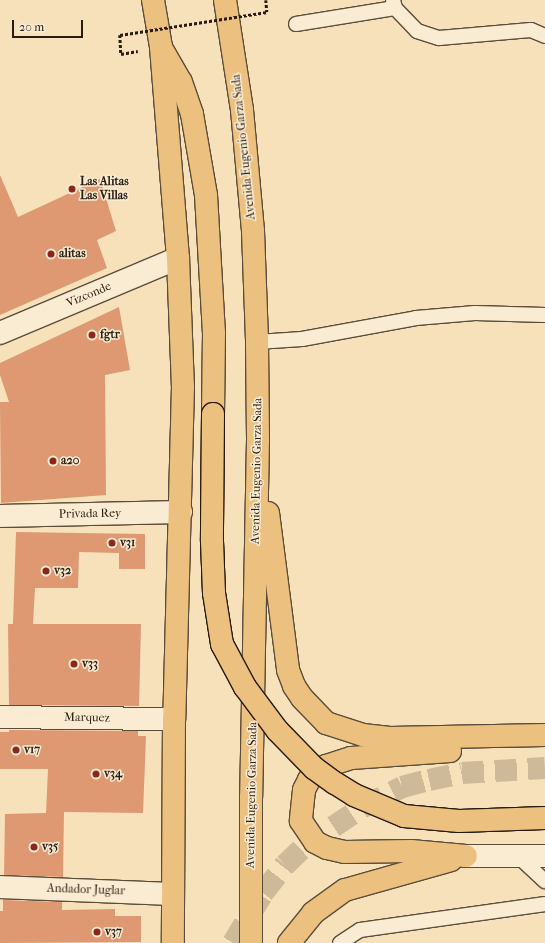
<!DOCTYPE html>
<html>
<head>
<meta charset="utf-8">
<style>
  body { margin:0 }
  #map { position:relative; width:545px; height:943px; overflow:hidden; background:#f7e1bb; font-family:"IM FELL French Canon",serif }
  div>[style] { position:absolute }
  .building>* { inset:0; background:#de9872 }
  .highway-tunnel>* { height:22px; margin-top:-11px; transform-origin:0; background:repeating-linear-gradient(90deg,#ceb999 0 22px,transparent 0 33px) }
  .path>* { height:2.5px; margin-top:-1.25px; transform-origin:0; background:repeating-linear-gradient(90deg,#281b0f 0 3px,transparent 0 5px) }
  .roads { filter:drop-shadow(1px 0 #5c4c3a) drop-shadow(-1px 0 #5c4c3a) drop-shadow(0 1px #5c4c3a) drop-shadow(0 -1px #5c4c3a) }
  .lane>* { height:14px; margin:-7px; padding:0 7px; transform-origin:7px; border-radius:7px; background:#faecd3 }
  .street>* { height:22px; margin:-11px; padding:0 11px; transform-origin:11px; border-radius:11px; background:#faecd3 }
  .secondary>* { height:22px; margin:-11px; padding:0 11px; transform-origin:11px; border-radius:11px; background:#faecd3 }
  .highway>* { height:22px; margin:-11px; padding:0 11px; transform-origin:11px; border-radius:11px; background:#ecc07e }
  .path-bridge>* { height:2.5px; margin-top:-1.25px; transform-origin:0; background:repeating-linear-gradient(90deg,#281b0f 0 3px,transparent 0 5px) }
  .bridges { filter:drop-shadow(1px 0 #281b0f) drop-shadow(-1px 0 #281b0f) drop-shadow(0 1px #281b0f) drop-shadow(0 -1px #281b0f) }
  .highway-bridge>* { height:22px; margin:-11px; padding:0 11px; transform-origin:11px; border-radius:11px; background:#ecc07e }
  .dots>* { width:11px; height:11px; translate:-50% -50%; box-sizing:border-box; border:2px solid #faecd3; border-radius:50% }
  span { translate:-50% -50%; white-space:nowrap; text-align:center; line-height:1.15; -webkit-text-stroke:3px #faecd3; paint-order:stroke }
  .street-label { font-size:12px; color:#281b0f }
  .poi-label { font-size:12px; color:#281b0f; font-weight:700 }
  .left { translate:0 -50%; text-align:left }
  .scale { position:absolute; left:12px; top:20px; width:71px; height:18px; box-sizing:border-box; border:2px solid #281b0f; border-top:0; padding-left:5px; font-size:12px; line-height:14px; white-space:nowrap; color:#281b0f; -webkit-text-stroke:3px #faecd3; paint-order:stroke }
</style>
</head>
<body>
<div id="map">
  <div class="building">
    <div style="clip-path:polygon(0 175px,18px 217px,100px 179px,116px 231px,97px 240px,107px 268px,0 315px)"></div>
    <div style="clip-path:polygon(119px 307px,130px 370px,105px 375px,106px 495px,1px 503px,0 402px,9px 402px,0 375px,0 363px)"></div>
    <div style="clip-path:polygon(16px 532px,145px 534px,145px 569px,119px 569px,119px 553px,79px 552px,78px 588px,35px 588px,33px 624px,141px 624px,139px 706px,9px 705px,8px 624px,13px 624px)"></div>
    <div style="clip-path:polygon(9px 730px,138px 731px,138px 736px,146px 736px,143px 813px,64px 812px,63px 877px,4px 875px,5px 814px,46px 813px,48px 769px,0 769px,0 732px,9px 732px)"></div>
    <div style="clip-path:polygon(3px 900px,62px 902px,62px 910px,115px 909px,115px 916px,141px 916px,141px 942px,0 943px,0 911px,3px 911px)"></div>
  </div>
  <div class="highway-tunnel">
    <div style="left:233px;top:943px;width:58px;rotate:-59deg"></div>
    <div style="left:263px;top:893px;width:36px;rotate:-52deg"></div>
    <div style="left:285px;top:865px;width:29px;rotate:-44deg"></div>
    <div style="left:306px;top:845px;width:69px;rotate:-33.7deg"></div>
    <div style="left:363px;top:807px;width:44px;rotate:-27.1deg"></div>
    <div style="left:402px;top:787px;width:28px;rotate:-15deg"></div>
    <div style="left:429px;top:780px;width:34px;rotate:-12deg"></div>
    <div style="left:462px;top:773px;width:83px;rotate:-3.4deg"></div>
  </div>
  <div class="path">
    <div style="left:266px;top:0;width:12px;rotate:85deg"></div>
    <div style="left:120px;top:35px;width:19px;rotate:87deg"></div>
    <div style="left:121px;top:54px;width:17px;rotate:-10deg"></div>
  </div>
  <div class="roads">
    <div class="lane">
      <div style="left:393px;top:0;width:8px;rotate:76deg"></div>
      <div style="left:395px;top:8px;width:32px;rotate:46deg"></div>
      <div style="left:417px;top:31px;width:23px;rotate:18deg"></div>
      <div style="left:439px;top:38px;width:92px;rotate:-5deg"></div>
      <div style="left:531px;top:30px;width:15px;rotate:23deg"></div>
      <div style="left:296px;top:24px;width:100px;rotate:-9.2deg"></div>
      <div style="left:257px;top:342px;width:45px;rotate:-3.8deg"></div>
      <div style="left:302px;top:339px;width:116px;rotate:-10.4deg"></div>
      <div style="left:416px;top:318px;width:59px;rotate:-4.8deg"></div>
      <div style="left:475px;top:313px;width:70px;rotate:1.6deg"></div>
      <div style="left:520px;top:858px;width:34px;rotate:43deg"></div>
      <div style="left:340px;top:943px;width:24px;rotate:-33deg"></div>
      <div style="left:360px;top:930px;width:187px;rotate:-8deg"></div>
    </div>
    <div class="street">
      <div style="left:0;top:333px;width:193px;rotate:-22.8deg"></div>
      <div style="left:0;top:516px;width:181px;rotate:-1.3deg"></div>
      <div style="left:0;top:717px;width:174px;rotate:0.7deg"></div>
      <div style="left:0;top:887px;width:173px;rotate:2.3deg"></div>
    </div>
    <div class="secondary">
      <div style="left:466px;top:856px;width:79px"></div>
    </div>
    <div class="highway">
      <div style="left:153px;top:0;width:48px;rotate:80.3deg"></div>
      <div style="left:161px;top:47px;width:212px;rotate:85.4deg"></div>
      <div style="left:178px;top:258px;width:128px;rotate:87.8deg"></div>
      <div style="left:183px;top:386px;width:333px;rotate:91.5deg"></div>
      <div style="left:174px;top:719px;width:224px;rotate:90.3deg"></div>
      <div style="left:225px;top:0;width:111px;rotate:81.2deg"></div>
      <div style="left:242px;top:110px;width:121px;rotate:84.8deg"></div>
      <div style="left:253px;top:231px;width:111px;rotate:87.9deg"></div>
      <div style="left:257px;top:342px;width:98px;rotate:89.4deg"></div>
      <div style="left:258px;top:440px;width:357px;rotate:91.1deg"></div>
      <div style="left:251px;top:797px;width:146px;rotate:90deg"></div>
      <div style="left:163px;top:51px;width:36px;rotate:60deg"></div>
      <div style="left:181px;top:82px;width:34px;rotate:71deg"></div>
      <div style="left:192px;top:114px;width:82px;rotate:80.2deg"></div>
      <div style="left:206px;top:195px;width:138px;rotate:86.7deg"></div>
      <div style="left:214px;top:333px;width:81px;rotate:90.7deg"></div>
      <div style="left:268px;top:513px;width:158px;rotate:82.7deg"></div>
      <div style="left:288px;top:670px;width:17px;rotate:69deg"></div>
      <div style="left:294px;top:686px;width:14px;rotate:56deg"></div>
      <div style="left:302px;top:698px;width:35px;rotate:46deg"></div>
      <div style="left:326px;top:723px;width:39px;rotate:18deg"></div>
      <div style="left:363px;top:735px;width:27px;rotate:6deg"></div>
      <div style="left:390px;top:738px;width:155px;rotate:-1.1deg"></div>
      <div style="left:450px;top:751px;width:99px;rotate:176deg"></div>
      <div style="left:351px;top:758px;width:26px;rotate:162deg"></div>
      <div style="left:326px;top:766px;width:22px;rotate:141deg"></div>
      <div style="left:309px;top:780px;width:11px;rotate:117deg"></div>
      <div style="left:304px;top:790px;width:31px;rotate:96deg"></div>
      <div style="left:301px;top:821px;width:25px;rotate:56deg"></div>
      <div style="left:315px;top:842px;width:13px;rotate:27deg"></div>
      <div style="left:327px;top:848px;width:17px;rotate:13deg"></div>
      <div style="left:344px;top:852px;width:67px;rotate:-0.9deg"></div>
      <div style="left:411px;top:851px;width:55px;rotate:5.2deg"></div>
      <div style="left:289px;top:943px;width:38px;rotate:-51deg"></div>
      <div style="left:313px;top:913px;width:39px;rotate:-36deg"></div>
      <div style="left:345px;top:890px;width:110px;rotate:-15.8deg"></div>
    </div>
  </div>
  <div class="path-bridge">
    <div style="left:120px;top:35px;width:149px;rotate:-8.9deg"></div>
  </div>
  <div class="bridges">
    <div class="highway-bridge">
      <div style="left:213px;top:414px;width:127px;rotate:90.5deg"></div>
      <div style="left:212px;top:541px;width:52px;rotate:87.8deg"></div>
      <div style="left:214px;top:593px;width:52px;rotate:81.1deg"></div>
      <div style="left:222px;top:644px;width:49px;rotate:61.9deg"></div>
      <div style="left:245px;top:687px;width:54px;rotate:53.3deg"></div>
      <div style="left:277px;top:730px;width:53px;rotate:45.8deg"></div>
      <div style="left:314px;top:768px;width:26px;rotate:36deg"></div>
      <div style="left:335px;top:783px;width:22px;rotate:32deg"></div>
      <div style="left:354px;top:795px;width:54px;rotate:22.8deg"></div>
      <div style="left:404px;top:816px;width:55px;rotate:5.2deg"></div>
      <div style="left:459px;top:821px;width:86px;rotate:-2deg"></div>
    </div>
  </div>
  <div class="dots">
    <div style="left:72px;top:189px;background:#8f2418"></div>
    <div style="left:51px;top:254px;background:#8f2418"></div>
    <div style="left:92px;top:335px;background:#8f2418"></div>
    <div style="left:53px;top:461px;background:#8f2418"></div>
    <div style="left:112px;top:543px;background:#8f2418"></div>
    <div style="left:46px;top:571px;background:#8f2418"></div>
    <div style="left:74px;top:664px;background:#8f2418"></div>
    <div style="left:16px;top:750px;background:#8f2418"></div>
    <div style="left:96px;top:774px;background:#8f2418"></div>
    <div style="left:34px;top:847px;background:#8f2418"></div>
    <div style="left:97px;top:932px;background:#8f2418"></div>
  </div>
  <div class="street-label">
    <span style="left:244px;top:147px;rotate:-96deg">Avenida Eugenio Garza Sada</span>
    <span style="left:89px;top:295px;rotate:-23deg">Vizconde</span>
    <span style="left:257px;top:471px;rotate:-89deg">Avenida Eugenio Garza Sada</span>
    <span style="left:90px;top:514px;rotate:-1deg">Privada Rey</span>
    <span style="left:87px;top:718px;rotate:1deg">Marquez</span>
    <span style="left:252px;top:795px;rotate:-89deg">Avenida Eugenio Garza Sada</span>
    <span style="left:86px;top:890px;rotate:2deg">Andador Juglar</span>
  </div>
  <div class="poi-label">
    <span class="left" style="left:80px;top:189px">Las Alitas<br>Las Villas</span>
    <span class="left" style="left:59px;top:254px">alitas</span>
    <span class="left" style="left:100px;top:335px">fgtr</span>
    <span class="left" style="left:61px;top:461px">a20</span>
    <span class="left" style="left:120px;top:543px">v31</span>
    <span class="left" style="left:54px;top:571px">v32</span>
    <span class="left" style="left:82px;top:664px">v33</span>
    <span class="left" style="left:24px;top:750px">v17</span>
    <span class="left" style="left:104px;top:774px">v34</span>
    <span class="left" style="left:42px;top:847px">v35</span>
    <span class="left" style="left:105px;top:932px">v37</span>
  </div>
  <div class="scale">20 m</div>
</div>
</body>
</html>
